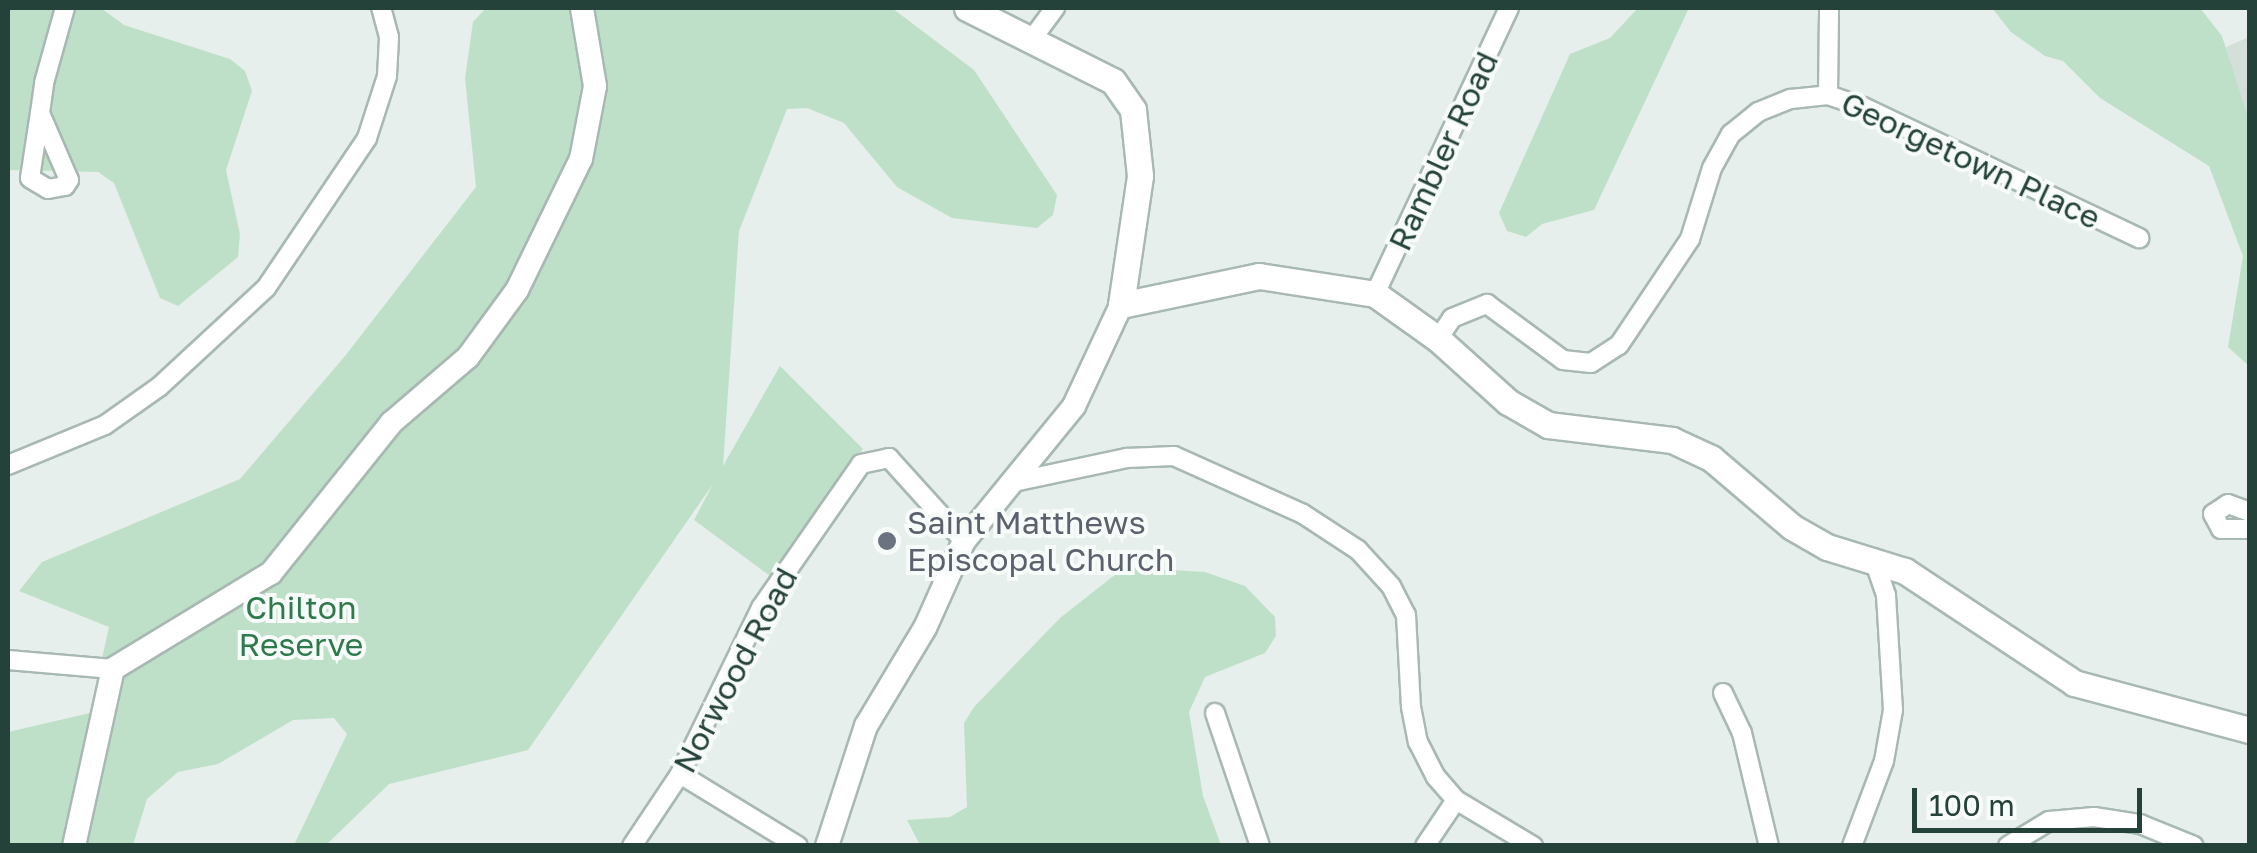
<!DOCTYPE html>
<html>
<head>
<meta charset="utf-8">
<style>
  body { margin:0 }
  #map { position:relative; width:2257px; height:853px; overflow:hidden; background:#e6efeb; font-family:"Golos Text",sans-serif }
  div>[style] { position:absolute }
  .built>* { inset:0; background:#d4dfda }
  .green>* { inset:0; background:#bfe0c8 }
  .roads { filter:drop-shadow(2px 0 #a8b8b2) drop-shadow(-2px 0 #a8b8b2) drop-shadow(0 2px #a8b8b2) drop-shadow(0 -2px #a8b8b2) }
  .minor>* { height:18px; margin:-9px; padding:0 9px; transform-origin:9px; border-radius:9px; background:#fff }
  .tertiary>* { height:22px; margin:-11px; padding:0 11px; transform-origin:11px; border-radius:11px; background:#fff }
  .secondary>* { height:25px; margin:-12.5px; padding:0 12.5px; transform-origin:12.5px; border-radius:12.5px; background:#fff }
  .dots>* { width:28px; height:28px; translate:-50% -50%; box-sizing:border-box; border:5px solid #f7fbf9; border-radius:50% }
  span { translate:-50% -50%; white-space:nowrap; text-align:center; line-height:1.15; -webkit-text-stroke:8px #f7fbf9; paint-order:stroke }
  .street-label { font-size:32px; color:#24423a }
  .worship-label { font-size:32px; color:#5b616d }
  .left { translate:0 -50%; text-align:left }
  .park-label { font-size:32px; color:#2d7a4b }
  .frame { position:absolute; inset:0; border:10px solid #24423a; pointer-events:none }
  .scale { position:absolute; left:1912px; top:788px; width:230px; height:45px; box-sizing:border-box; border:5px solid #24423a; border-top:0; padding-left:12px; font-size:30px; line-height:35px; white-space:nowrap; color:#24423a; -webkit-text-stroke:8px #f7fbf9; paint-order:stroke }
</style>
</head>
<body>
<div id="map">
  <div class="built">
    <div style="clip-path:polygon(2249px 37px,2249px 136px,2226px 47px)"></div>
  </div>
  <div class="green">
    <div style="clip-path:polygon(8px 8px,101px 8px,124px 25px,230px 59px,245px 71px,252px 91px,226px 170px,240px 234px,238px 257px,178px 306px,160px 298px,114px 183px,98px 172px,8px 170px)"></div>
    <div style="clip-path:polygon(486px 8px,892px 8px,974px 70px,1057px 195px,1053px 215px,1037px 228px,952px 218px,897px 187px,844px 123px,807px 108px,787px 109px,739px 231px,723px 466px,780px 366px,863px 449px,770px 576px,694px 520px,713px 484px,528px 750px,389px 784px,326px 845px,294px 845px,347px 734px,334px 718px,293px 720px,218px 764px,178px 772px,147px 799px,133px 845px,8px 846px,8px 732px,90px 713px,109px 627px,19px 591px,42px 562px,240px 479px,345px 356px,476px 187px,465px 78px,473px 22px)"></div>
    <div style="clip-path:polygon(1638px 8px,1689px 8px,1594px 210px,1542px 224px,1526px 237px,1507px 231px,1499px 213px,1570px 54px,1610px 38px)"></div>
    <div style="clip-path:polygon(1992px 8px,2200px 8px,2222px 36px,2249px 120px,2249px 366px,2228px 347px,2243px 256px,2209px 166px,2100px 98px,2063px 61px,2045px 56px,2011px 32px)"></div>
    <div style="clip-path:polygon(1137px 568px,1205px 572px,1245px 586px,1275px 617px,1276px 636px,1265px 653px,1205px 677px,1189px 712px,1203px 796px,1221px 845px,920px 845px,907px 820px,950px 817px,967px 807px,964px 723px,974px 707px,1060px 618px,1116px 574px)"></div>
  </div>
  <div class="roads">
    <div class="minor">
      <div style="left:1029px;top:43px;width:44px;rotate:-53.4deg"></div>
      <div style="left:1828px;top:95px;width:87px;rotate:-89.3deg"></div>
      <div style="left:40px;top:113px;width:73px;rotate:66.6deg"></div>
      <div style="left:69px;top:180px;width:7px;rotate:124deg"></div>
      <div style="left:65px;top:186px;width:17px;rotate:170deg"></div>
      <div style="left:48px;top:189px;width:21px;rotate:-149deg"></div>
      <div style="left:30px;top:178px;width:66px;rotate:-81.3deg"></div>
      <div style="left:40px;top:113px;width:30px;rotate:-82deg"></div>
      <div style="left:44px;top:83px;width:78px;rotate:-74.4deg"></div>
      <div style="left:1375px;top:294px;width:316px;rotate:-64.9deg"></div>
      <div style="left:1438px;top:339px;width:25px;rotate:-56deg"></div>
      <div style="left:1452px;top:318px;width:38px;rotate:-22deg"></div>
      <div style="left:1487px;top:304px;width:94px;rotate:36.4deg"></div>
      <div style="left:1563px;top:360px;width:28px;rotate:6deg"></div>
      <div style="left:1591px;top:363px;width:33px;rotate:-33deg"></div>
      <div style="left:1619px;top:345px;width:128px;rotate:-56.2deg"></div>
      <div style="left:1690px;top:239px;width:74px;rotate:-72.8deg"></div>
      <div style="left:1712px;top:168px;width:39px;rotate:-61deg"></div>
      <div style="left:1731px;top:134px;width:35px;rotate:-39deg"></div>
      <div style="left:1758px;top:112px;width:35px;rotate:-22deg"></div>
      <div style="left:1791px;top:99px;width:37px;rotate:-6deg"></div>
      <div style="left:1828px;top:95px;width:37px;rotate:19deg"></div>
      <div style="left:1863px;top:107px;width:306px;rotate:25.4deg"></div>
      <div style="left:8px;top:465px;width:105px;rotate:-22.4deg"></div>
      <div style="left:105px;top:425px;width:67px;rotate:-35.3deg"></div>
      <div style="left:160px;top:386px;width:144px;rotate:-42.8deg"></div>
      <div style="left:266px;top:288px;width:181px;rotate:-56deg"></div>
      <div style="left:367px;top:138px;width:65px;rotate:-72.1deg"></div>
      <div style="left:387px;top:76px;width:39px;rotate:-87deg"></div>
      <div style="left:389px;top:37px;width:30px;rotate:-105deg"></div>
      <div style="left:1009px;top:483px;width:121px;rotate:-12deg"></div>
      <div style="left:1127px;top:458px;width:47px;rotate:-2.4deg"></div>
      <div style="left:1174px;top:456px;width:141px;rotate:24.2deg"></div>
      <div style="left:1303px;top:514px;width:66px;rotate:33.2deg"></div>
      <div style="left:1358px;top:550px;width:49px;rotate:47.5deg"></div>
      <div style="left:1391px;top:586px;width:33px;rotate:63deg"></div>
      <div style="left:1406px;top:615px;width:92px;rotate:86.9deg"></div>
      <div style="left:1411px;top:707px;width:36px;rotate:79deg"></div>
      <div style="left:1418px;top:742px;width:39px;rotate:63deg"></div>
      <div style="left:1436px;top:777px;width:30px;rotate:49deg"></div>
      <div style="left:1456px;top:800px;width:90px;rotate:30.9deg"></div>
      <div style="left:2250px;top:512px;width:23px;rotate:-160deg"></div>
      <div style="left:2228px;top:504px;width:18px;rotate:146deg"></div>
      <div style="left:2213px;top:514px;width:17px;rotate:62deg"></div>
      <div style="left:2221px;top:529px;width:29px"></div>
      <div style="left:8px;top:660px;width:105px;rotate:4.9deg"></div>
      <div style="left:1723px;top:693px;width:44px;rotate:64.6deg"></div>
      <div style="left:1742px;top:733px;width:116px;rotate:76.6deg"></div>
      <div style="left:1215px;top:713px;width:140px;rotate:71.3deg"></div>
      <div style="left:680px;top:774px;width:138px;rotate:31.4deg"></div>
      <div style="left:632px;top:846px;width:87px;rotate:-56.3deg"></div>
      <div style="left:680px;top:774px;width:185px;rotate:-64deg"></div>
      <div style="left:761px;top:608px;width:175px;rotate:-55.2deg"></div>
      <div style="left:861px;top:464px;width:29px;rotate:-12deg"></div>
      <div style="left:889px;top:458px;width:112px;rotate:47.9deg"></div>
      <div style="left:1425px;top:846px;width:55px;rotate:-56deg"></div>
      <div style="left:1852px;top:846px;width:91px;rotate:-69.4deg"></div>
      <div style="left:1884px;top:761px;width:52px;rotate:-80deg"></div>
      <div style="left:1893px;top:710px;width:115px;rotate:-93.5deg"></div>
      <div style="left:1886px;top:595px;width:39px;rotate:-109deg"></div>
      <div style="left:2008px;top:846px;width:48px;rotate:-31.4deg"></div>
      <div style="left:2049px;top:821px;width:45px;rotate:-5.1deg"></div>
      <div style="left:2094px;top:817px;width:47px;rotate:8.7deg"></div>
      <div style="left:2140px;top:824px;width:58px;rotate:22.2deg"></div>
    </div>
    <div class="tertiary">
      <div style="left:74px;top:846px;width:181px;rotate:-77.6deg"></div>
      <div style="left:113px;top:669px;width:185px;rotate:-31.3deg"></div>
      <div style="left:271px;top:573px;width:192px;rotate:-51.3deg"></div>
      <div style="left:391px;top:423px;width:101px;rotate:-40.6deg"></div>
      <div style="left:468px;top:357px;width:83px;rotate:-53.8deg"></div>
      <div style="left:517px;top:290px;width:146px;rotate:-64deg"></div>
      <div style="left:581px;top:159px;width:74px;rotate:-79.1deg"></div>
      <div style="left:595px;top:86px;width:79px;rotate:-99.5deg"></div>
      <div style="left:827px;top:846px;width:126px;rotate:-72deg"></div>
      <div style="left:866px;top:726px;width:114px;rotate:-59deg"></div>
      <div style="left:925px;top:628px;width:95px;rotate:-65.9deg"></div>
      <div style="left:964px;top:541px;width:174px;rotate:-50.8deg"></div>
      <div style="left:1074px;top:406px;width:111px;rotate:-65deg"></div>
    </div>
    <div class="secondary">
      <div style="left:967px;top:8px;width:163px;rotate:26.6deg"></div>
      <div style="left:1113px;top:81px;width:35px;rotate:55deg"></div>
      <div style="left:1133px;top:110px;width:66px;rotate:83.9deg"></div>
      <div style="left:1140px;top:176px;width:130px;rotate:98.4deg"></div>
      <div style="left:1121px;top:305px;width:141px;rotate:-11.9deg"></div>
      <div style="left:1259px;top:276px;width:117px;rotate:8.8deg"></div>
      <div style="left:1375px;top:294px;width:77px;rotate:35.5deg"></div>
      <div style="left:1438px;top:339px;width:94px;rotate:42deg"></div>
      <div style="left:1508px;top:402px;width:46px;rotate:29.9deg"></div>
      <div style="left:1548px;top:425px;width:125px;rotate:6.9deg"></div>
      <div style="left:1672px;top:440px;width:43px;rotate:24.8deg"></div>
      <div style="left:1711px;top:458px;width:106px;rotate:40.4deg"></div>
      <div style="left:1792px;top:527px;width:40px;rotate:29.7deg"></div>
      <div style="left:1827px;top:547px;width:82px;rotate:17.1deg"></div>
      <div style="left:1905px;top:571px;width:203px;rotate:33.5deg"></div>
      <div style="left:2074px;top:683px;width:182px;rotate:15deg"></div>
    </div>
  </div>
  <div class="dots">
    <div style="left:887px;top:541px;background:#6b7280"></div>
  </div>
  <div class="street-label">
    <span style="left:1443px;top:151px;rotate:-65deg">Rambler Road</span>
    <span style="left:1971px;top:160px;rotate:25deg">Georgetown Place</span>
    <span style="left:735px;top:670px;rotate:-62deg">Norwood Road</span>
  </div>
  <div class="worship-label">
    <span class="left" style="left:907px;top:541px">Saint Matthews<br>Episcopal Church</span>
  </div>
  <div class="park-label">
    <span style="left:301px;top:626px">Chilton<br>Reserve</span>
  </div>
  <div class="frame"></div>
  <div class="scale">100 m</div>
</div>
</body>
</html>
